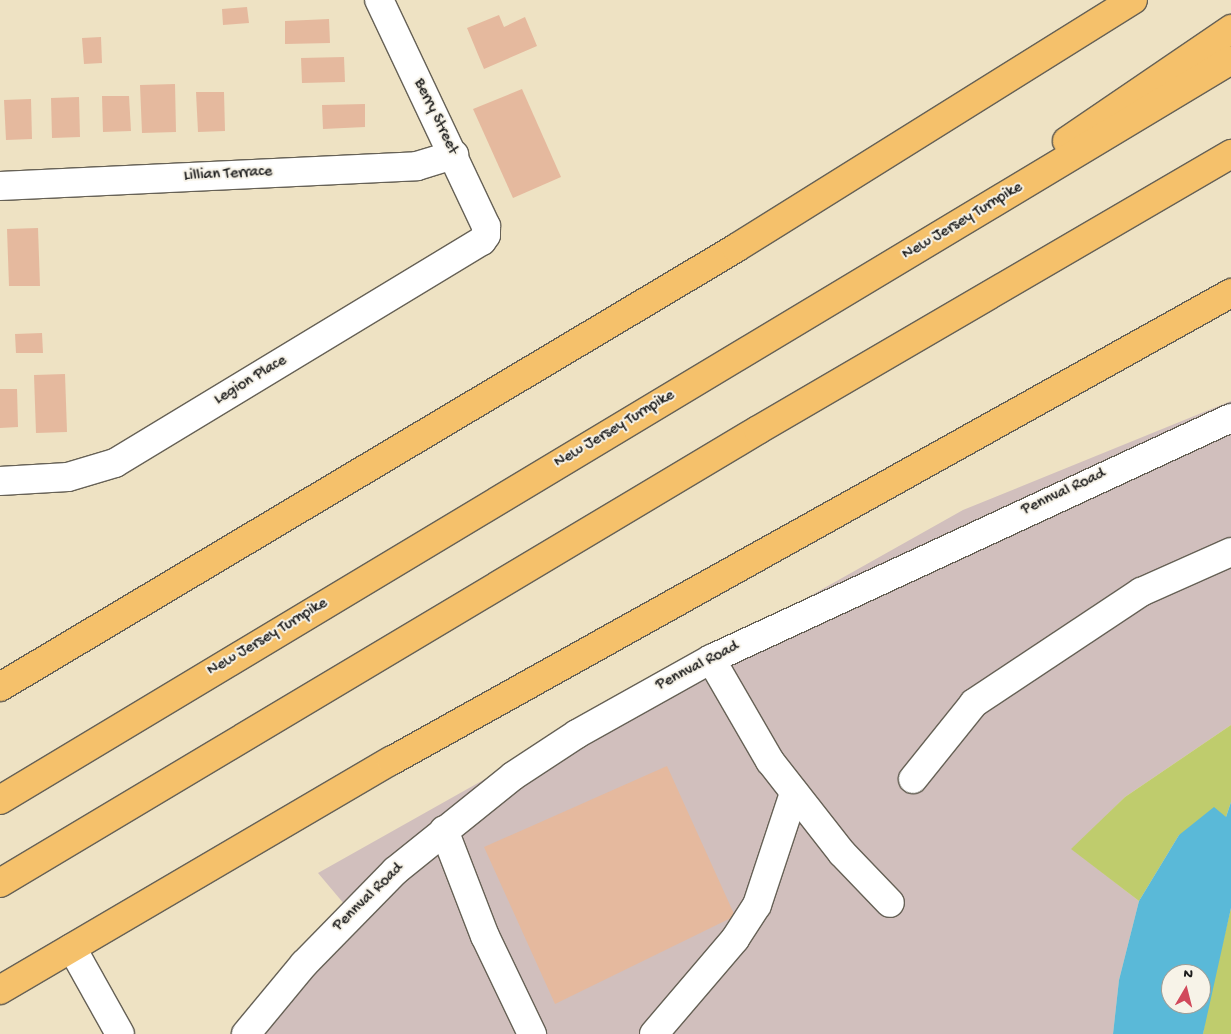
<!DOCTYPE html>
<html>
<head>
<meta charset="utf-8">
<style>
  body { margin:0 }
  #map { position:relative; width:1231px; height:1034px; overflow:hidden; background:#eee2c3; font-family:"Gochi Hand",sans-serif }
  div>[style] { position:absolute }
  .industrial>* { inset:0; background:#d1bfbd }
  .green>* { inset:0; background:#bfcc6d }
  .water>* { inset:0; background:#5ab9d8 }
  .building>* { inset:0; background:#e5b99e }
  .roads { filter:drop-shadow(1px 0 #666156) drop-shadow(-1px 0 #666156) drop-shadow(0 1px #666156) drop-shadow(0 -1px #666156) }
  .minor>* { height:28px; margin:-14px; padding:0 14px; transform-origin:14px; border-radius:14px; background:#fff }
  .highway>* { height:28px; margin:-14px; padding:0 14px; transform-origin:14px; border-radius:14px; background:#f5c16b }
  span { translate:-50% -50%; white-space:nowrap; text-align:center; line-height:1.15; -webkit-text-stroke:4px #f7f3e8; paint-order:stroke }
  .street-label { font-size:16px; color:#1c1c1c }
  .north { position:absolute; left:1161px; top:964px; width:50px; height:50px; box-sizing:border-box; background:#f7f3e8; border:1px solid #9f9d96; border-radius:50%; rotate:8deg; font-size:14px; font-weight:700; line-height:20px; text-align:center; color:#1c1c1c }
  .north::after { content:''; display:block; margin:auto; width:18px; height:22px; background:#d1495b; clip-path:polygon(50% 0,100% 100%,50% 72%,0 100%) }
</style>
</head>
<body>
<div id="map">
  <div class="industrial">
    <div style="clip-path:polygon(1231px 401px,1231px 725px,1125px 797px,1072px 849px,1139px 901px,1119px 980px,1113px 1034px,249px 1034px,345px 905px,318px 873px,963px 510px)"></div>
  </div>
  <div class="green">
    <div style="clip-path:polygon(1231px 725px,1231px 802px,1226px 817px,1179px 835px,1139px 901px,1071px 849px,1125px 797px)"></div>
    <div style="clip-path:polygon(1231px 908px,1231px 1034px,1203px 1034px,1208px 1003px)"></div>
  </div>
  <div class="water">
    <div style="clip-path:polygon(evenodd,1231px 802px,1231px 908px,1203px 1034px,1113px 1034px,1119px 980px,1139px 901px,1179px 835px,1214px 807px,1226px 817px,1231px 802px,1171px 974px,1201px 974px,1201px 1004px,1171px 1004px,1171px 974px)"></div>
  </div>
  <div class="building">
    <div style="clip-path:polygon(247px 7px,249px 23px,223px 25px,222px 9px)"></div>
    <div style="clip-path:polygon(499px 15px,504px 27px,525px 17px,537px 46px,484px 69px,467px 28px)"></div>
    <div style="clip-path:polygon(329px 19px,330px 43px,285px 44px,285px 21px)"></div>
    <div style="clip-path:polygon(101px 37px,102px 63px,84px 64px,82px 38px)"></div>
    <div style="clip-path:polygon(344px 57px,345px 82px,302px 83px,301px 58px)"></div>
    <div style="clip-path:polygon(175px 84px,176px 132px,142px 133px,140px 85px)"></div>
    <div style="clip-path:polygon(522px 89px,561px 177px,513px 198px,473px 109px)"></div>
    <div style="clip-path:polygon(196px 92px,224px 92px,225px 131px,198px 132px)"></div>
    <div style="clip-path:polygon(102px 96px,129px 96px,131px 131px,103px 132px)"></div>
    <div style="clip-path:polygon(79px 97px,80px 137px,52px 138px,51px 98px)"></div>
    <div style="clip-path:polygon(31px 99px,32px 139px,6px 140px,4px 100px)"></div>
    <div style="clip-path:polygon(365px 104px,365px 127px,323px 129px,322px 105px)"></div>
    <div style="clip-path:polygon(38px 228px,40px 286px,9px 286px,7px 229px)"></div>
    <div style="clip-path:polygon(42px 333px,43px 353px,16px 353px,15px 334px)"></div>
    <div style="clip-path:polygon(65px 374px,67px 432px,36px 433px,34px 375px)"></div>
    <div style="clip-path:polygon(0 389px,17px 389px,18px 427px,0 428px)"></div>
    <div style="clip-path:polygon(667px 766px,735px 916px,555px 1004px,484px 847px)"></div>
  </div>
  <div class="roads">
    <div class="minor">
      <div style="left:0;top:186px;width:417px;rotate:-2.7deg"></div>
      <div style="left:417px;top:166px;width:39px;rotate:-17deg"></div>
      <div style="left:0;top:481px;width:68px;rotate:-3.4deg"></div>
      <div style="left:68px;top:477px;width:49px;rotate:-16.6deg"></div>
      <div style="left:115px;top:463px;width:429px;rotate:-31.2deg"></div>
      <div style="left:482px;top:241px;width:7px;rotate:-56deg"></div>
      <div style="left:486px;top:235px;width:9px;rotate:-90deg"></div>
      <div style="left:486px;top:226px;width:250px;rotate:-115.3deg"></div>
      <div style="left:711px;top:659px;width:118px;rotate:60deg"></div>
      <div style="left:770px;top:761px;width:117px;rotate:52deg"></div>
      <div style="left:842px;top:853px;width:69px;rotate:46.2deg"></div>
      <div style="left:913px;top:779px;width:97px;rotate:-51.2deg"></div>
      <div style="left:974px;top:703px;width:201px;rotate:-33.6deg"></div>
      <div style="left:1141px;top:592px;width:98px;rotate:-24deg"></div>
      <div style="left:444px;top:830px;width:114px;rotate:68.9deg"></div>
      <div style="left:485px;top:936px;width:109px;rotate:64.4deg"></div>
      <div style="left:72px;top:948px;width:98px;rotate:60.8deg"></div>
      <div style="left:246px;top:1034px;width:91px;rotate:-50.4deg"></div>
      <div style="left:304px;top:964px;width:130px;rotate:-45.6deg"></div>
      <div style="left:395px;top:871px;width:151px;rotate:-38.8deg"></div>
      <div style="left:513px;top:776px;width:77px;rotate:-33.3deg"></div>
      <div style="left:577px;top:734px;width:154px;rotate:-29.2deg"></div>
      <div style="left:711px;top:659px;width:573px;rotate:-24.87deg"></div>
      <div style="left:654px;top:1034px;width:125px;rotate:-49.5deg"></div>
      <div style="left:735px;top:939px;width:40px;rotate:-57.1deg"></div>
      <div style="left:757px;top:905px;width:118px;rotate:-71.7deg"></div>
    </div>
    <div class="highway">
      <div style="left:1067px;top:141px;width:199px;rotate:-34.3deg"></div>
      <div style="left:0;top:687px;width:857px;rotate:-30.81deg"></div>
      <div style="left:736px;top:248px;width:468px;rotate:-32deg"></div>
      <div style="left:0;top:800px;width:1436px;rotate:-31.01deg"></div>
      <div style="left:0;top:883px;width:883px;rotate:-30.86deg"></div>
      <div style="left:758px;top:430px;width:548px;rotate:-30.26deg"></div>
      <div style="left:0;top:990px;width:453px;rotate:-30.4deg"></div>
      <div style="left:391px;top:761px;width:962px;rotate:-29.12deg"></div>
    </div>
  </div>
  <div class="street-label">
    <span style="left:435px;top:117px;rotate:64deg">Berry Street</span>
    <span style="left:228px;top:175px;rotate:-3deg">Lillian Terrace</span>
    <span style="left:963px;top:222px;rotate:-31deg">New Jersey Turnpike</span>
    <span style="left:251px;top:381px;rotate:-31deg">Legion Place</span>
    <span style="left:615px;top:430px;rotate:-31deg">New Jersey Turnpike</span>
    <span style="left:1064px;top:493px;rotate:-25deg">Pennval Road</span>
    <span style="left:268px;top:638px;rotate:-31deg">New Jersey Turnpike</span>
    <span style="left:698px;top:667px;rotate:-27deg">Pennval Road</span>
    <span style="left:369px;top:898px;rotate:-44deg">Pennval Road</span>
  </div>
  <div class="north">N</div>
</div>
</body>
</html>
